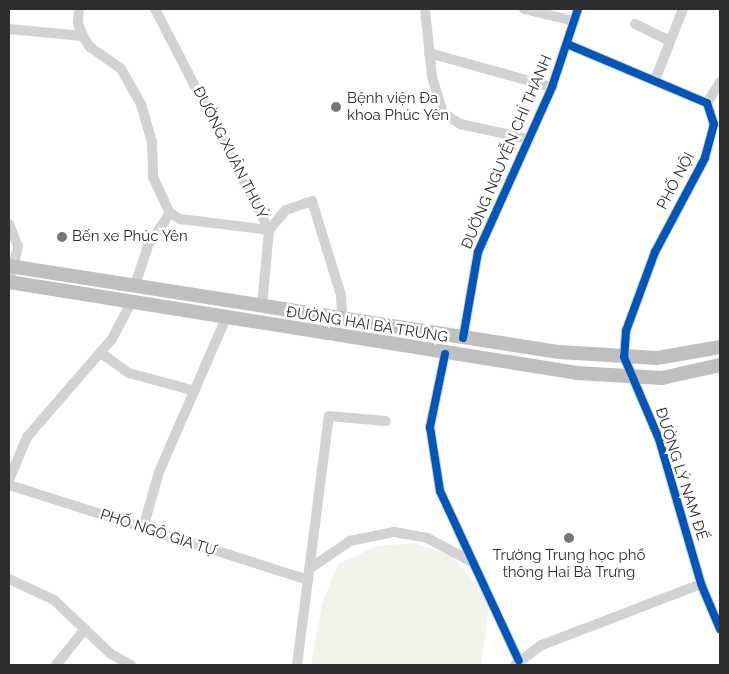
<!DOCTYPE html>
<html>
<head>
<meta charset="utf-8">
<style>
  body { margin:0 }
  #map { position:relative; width:729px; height:674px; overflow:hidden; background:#fff; font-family:Raleway,sans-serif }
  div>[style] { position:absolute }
  .green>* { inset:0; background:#f0f4ea }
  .minor>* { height:10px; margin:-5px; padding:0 5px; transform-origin:5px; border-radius:5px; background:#d2d2d2 }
  .highway>* { height:14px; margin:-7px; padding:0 7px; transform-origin:7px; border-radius:7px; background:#bfbfbf }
  .cycleway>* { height:8px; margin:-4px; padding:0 4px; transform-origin:4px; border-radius:4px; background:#0057b8 }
  .dots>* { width:14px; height:14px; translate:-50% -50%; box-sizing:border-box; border:2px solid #fff; border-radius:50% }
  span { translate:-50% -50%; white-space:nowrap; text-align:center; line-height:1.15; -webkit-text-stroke:5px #fff; paint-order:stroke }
  .poi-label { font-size:15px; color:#2d2d2d }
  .left { translate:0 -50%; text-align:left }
  .street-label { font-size:15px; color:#2d2d2d }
  .frame { position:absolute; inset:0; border:10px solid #2d2d2d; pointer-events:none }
</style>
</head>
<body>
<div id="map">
  <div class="green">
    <div style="clip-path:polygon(415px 543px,452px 556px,490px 599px,481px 665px,311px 665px,322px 604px,338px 564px,377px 546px)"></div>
  </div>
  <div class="minor">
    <div style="left:79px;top:9px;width:14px;rotate:94deg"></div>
    <div style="left:78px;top:23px;width:14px;rotate:69deg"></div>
    <div style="left:83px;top:36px;width:13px;rotate:58deg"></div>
    <div style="left:90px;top:47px;width:38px;rotate:35deg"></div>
    <div style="left:121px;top:69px;width:40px;rotate:60.3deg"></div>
    <div style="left:141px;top:104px;width:40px;rotate:74deg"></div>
    <div style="left:152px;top:142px;width:35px;rotate:88deg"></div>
    <div style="left:153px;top:177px;width:40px;rotate:65deg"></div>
    <div style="left:170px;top:213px;width:40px;rotate:124deg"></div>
    <div style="left:148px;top:246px;width:41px;rotate:108.4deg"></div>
    <div style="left:155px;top:9px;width:249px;rotate:62.7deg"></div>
    <div style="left:269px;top:230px;width:75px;rotate:95.3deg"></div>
    <div style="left:425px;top:9px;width:68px;rotate:84.1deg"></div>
    <div style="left:432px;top:77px;width:38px;rotate:73deg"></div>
    <div style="left:443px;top:113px;width:20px;rotate:33deg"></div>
    <div style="left:460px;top:124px;width:70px;rotate:12.4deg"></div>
    <div style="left:524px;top:9px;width:51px;rotate:13.5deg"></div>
    <div style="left:635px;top:24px;width:39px;rotate:26deg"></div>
    <div style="left:9px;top:29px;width:74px;rotate:5.4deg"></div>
    <div style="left:567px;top:44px;width:152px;rotate:22.9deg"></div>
    <div style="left:707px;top:103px;width:22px;rotate:72deg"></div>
    <div style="left:714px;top:124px;width:35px;rotate:105deg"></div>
    <div style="left:705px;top:158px;width:106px;rotate:118deg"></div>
    <div style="left:655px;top:252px;width:84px;rotate:110.2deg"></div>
    <div style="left:626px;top:331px;width:26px;rotate:94deg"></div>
    <div style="left:624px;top:357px;width:89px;rotate:66.9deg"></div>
    <div style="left:659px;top:439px;width:151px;rotate:73.8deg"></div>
    <div style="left:701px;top:584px;width:49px;rotate:67.1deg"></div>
    <div style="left:429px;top:53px;width:128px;rotate:15.5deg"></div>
    <div style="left:655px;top:80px;width:76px;rotate:-68.5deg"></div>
    <div style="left:707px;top:103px;width:25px;rotate:-58deg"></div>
    <div style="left:170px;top:213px;width:12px;rotate:31deg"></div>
    <div style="left:180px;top:219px;width:90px;rotate:7deg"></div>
    <div style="left:269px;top:230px;width:26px;rotate:-50deg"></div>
    <div style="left:286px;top:210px;width:28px;rotate:-19deg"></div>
    <div style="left:312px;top:201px;width:98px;rotate:72.9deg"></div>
    <div style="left:341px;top:295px;width:22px;rotate:87deg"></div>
    <div style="left:9px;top:224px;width:24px;rotate:68deg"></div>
    <div style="left:18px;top:246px;width:27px;rotate:103deg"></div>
    <div style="left:463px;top:338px;width:87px;rotate:-80.1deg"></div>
    <div style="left:478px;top:252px;width:181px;rotate:-65.8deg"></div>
    <div style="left:552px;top:87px;width:82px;rotate:-71.6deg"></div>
    <div style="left:101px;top:353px;width:34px;rotate:36deg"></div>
    <div style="left:129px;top:373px;width:68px;rotate:15.3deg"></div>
    <div style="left:445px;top:354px;width:75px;rotate:101.6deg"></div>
    <div style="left:430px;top:427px;width:65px;rotate:81.1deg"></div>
    <div style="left:440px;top:491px;width:187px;rotate:65.1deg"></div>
    <div style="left:9px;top:480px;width:47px;rotate:-67.3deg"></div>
    <div style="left:27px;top:437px;width:130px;rotate:-49.1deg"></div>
    <div style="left:112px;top:339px;width:41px;rotate:-62.2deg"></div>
    <div style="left:9px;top:485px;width:314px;rotate:17.6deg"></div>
    <div style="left:143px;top:528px;width:58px;rotate:-74.1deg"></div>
    <div style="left:159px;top:472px;width:168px;rotate:-66.5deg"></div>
    <div style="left:309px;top:569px;width:50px;rotate:-34.3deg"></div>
    <div style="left:350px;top:541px;width:45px;rotate:-11.6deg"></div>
    <div style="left:394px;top:532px;width:34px;rotate:10deg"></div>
    <div style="left:427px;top:538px;width:53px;rotate:28deg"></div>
    <div style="left:9px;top:579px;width:50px;rotate:25deg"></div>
    <div style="left:54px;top:600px;width:79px;rotate:43.5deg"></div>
    <div style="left:111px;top:654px;width:23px;rotate:29deg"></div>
    <div style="left:56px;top:665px;width:46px;rotate:-51.1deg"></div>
    <div style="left:297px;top:665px;width:251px;rotate:-82.7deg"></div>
    <div style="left:329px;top:416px;width:57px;rotate:5deg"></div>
    <div style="left:515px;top:665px;width:34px;rotate:-37deg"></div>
    <div style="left:542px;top:645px;width:170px;rotate:-21deg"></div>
  </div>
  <div class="highway">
    <div style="left:9px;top:266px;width:557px;rotate:8.89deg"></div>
    <div style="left:559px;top:352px;width:98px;rotate:3.5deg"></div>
    <div style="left:657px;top:358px;width:64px;rotate:-9.9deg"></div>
    <div style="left:9px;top:282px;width:575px;rotate:9.1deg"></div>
    <div style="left:577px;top:373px;width:85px;rotate:3.4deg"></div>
    <div style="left:662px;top:378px;width:59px;rotate:-12.6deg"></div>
  </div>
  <div class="cycleway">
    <div style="left:567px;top:44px;width:152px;rotate:22.9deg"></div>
    <div style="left:707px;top:103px;width:22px;rotate:72deg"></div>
    <div style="left:714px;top:124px;width:35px;rotate:105deg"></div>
    <div style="left:705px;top:158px;width:106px;rotate:118deg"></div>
    <div style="left:655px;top:252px;width:84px;rotate:110.2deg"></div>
    <div style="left:626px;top:331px;width:26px;rotate:94deg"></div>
    <div style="left:624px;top:357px;width:89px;rotate:66.9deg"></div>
    <div style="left:659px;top:439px;width:151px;rotate:73.8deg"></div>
    <div style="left:701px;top:584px;width:49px;rotate:67.1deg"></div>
    <div style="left:463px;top:338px;width:87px;rotate:-80.1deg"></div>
    <div style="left:478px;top:252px;width:181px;rotate:-65.8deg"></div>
    <div style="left:552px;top:87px;width:82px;rotate:-71.6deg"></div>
    <div style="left:445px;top:354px;width:75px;rotate:101.6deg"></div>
    <div style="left:430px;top:427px;width:65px;rotate:81.1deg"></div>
    <div style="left:440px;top:491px;width:187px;rotate:65.1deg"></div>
  </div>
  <div class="dots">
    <div style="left:336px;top:107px;background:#767676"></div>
    <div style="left:62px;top:237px;background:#767676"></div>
    <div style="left:569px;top:538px;background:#767676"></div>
  </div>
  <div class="poi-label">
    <span class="left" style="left:347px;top:107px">Bệnh viện Đa<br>khoa Phúc Yên</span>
    <span class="left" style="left:72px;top:237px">Bến xe Phúc Yên</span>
    <span style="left:569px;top:564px">Trường Trung học phổ<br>thông Hai Bà Trưng</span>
  </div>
  <div class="street-label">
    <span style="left:507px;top:152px;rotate:-67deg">ĐƯỜNG NGUYỄN CHÍ THANH</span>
    <span style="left:230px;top:153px;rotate:63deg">ĐƯỜNG XUÂN THUỶ</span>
    <span style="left:676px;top:181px;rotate:-62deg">PHỐ NỘI</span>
    <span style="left:367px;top:325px;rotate:9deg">ĐƯỜNG HAI BÀ TRƯNG</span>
    <span style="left:681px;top:474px;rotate:72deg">ĐƯỜNG LÝ NAM ĐẾ</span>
    <span style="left:158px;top:533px;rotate:18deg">PHỐ NGÔ GIA TỰ</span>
  </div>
  <div class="frame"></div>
</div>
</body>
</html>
